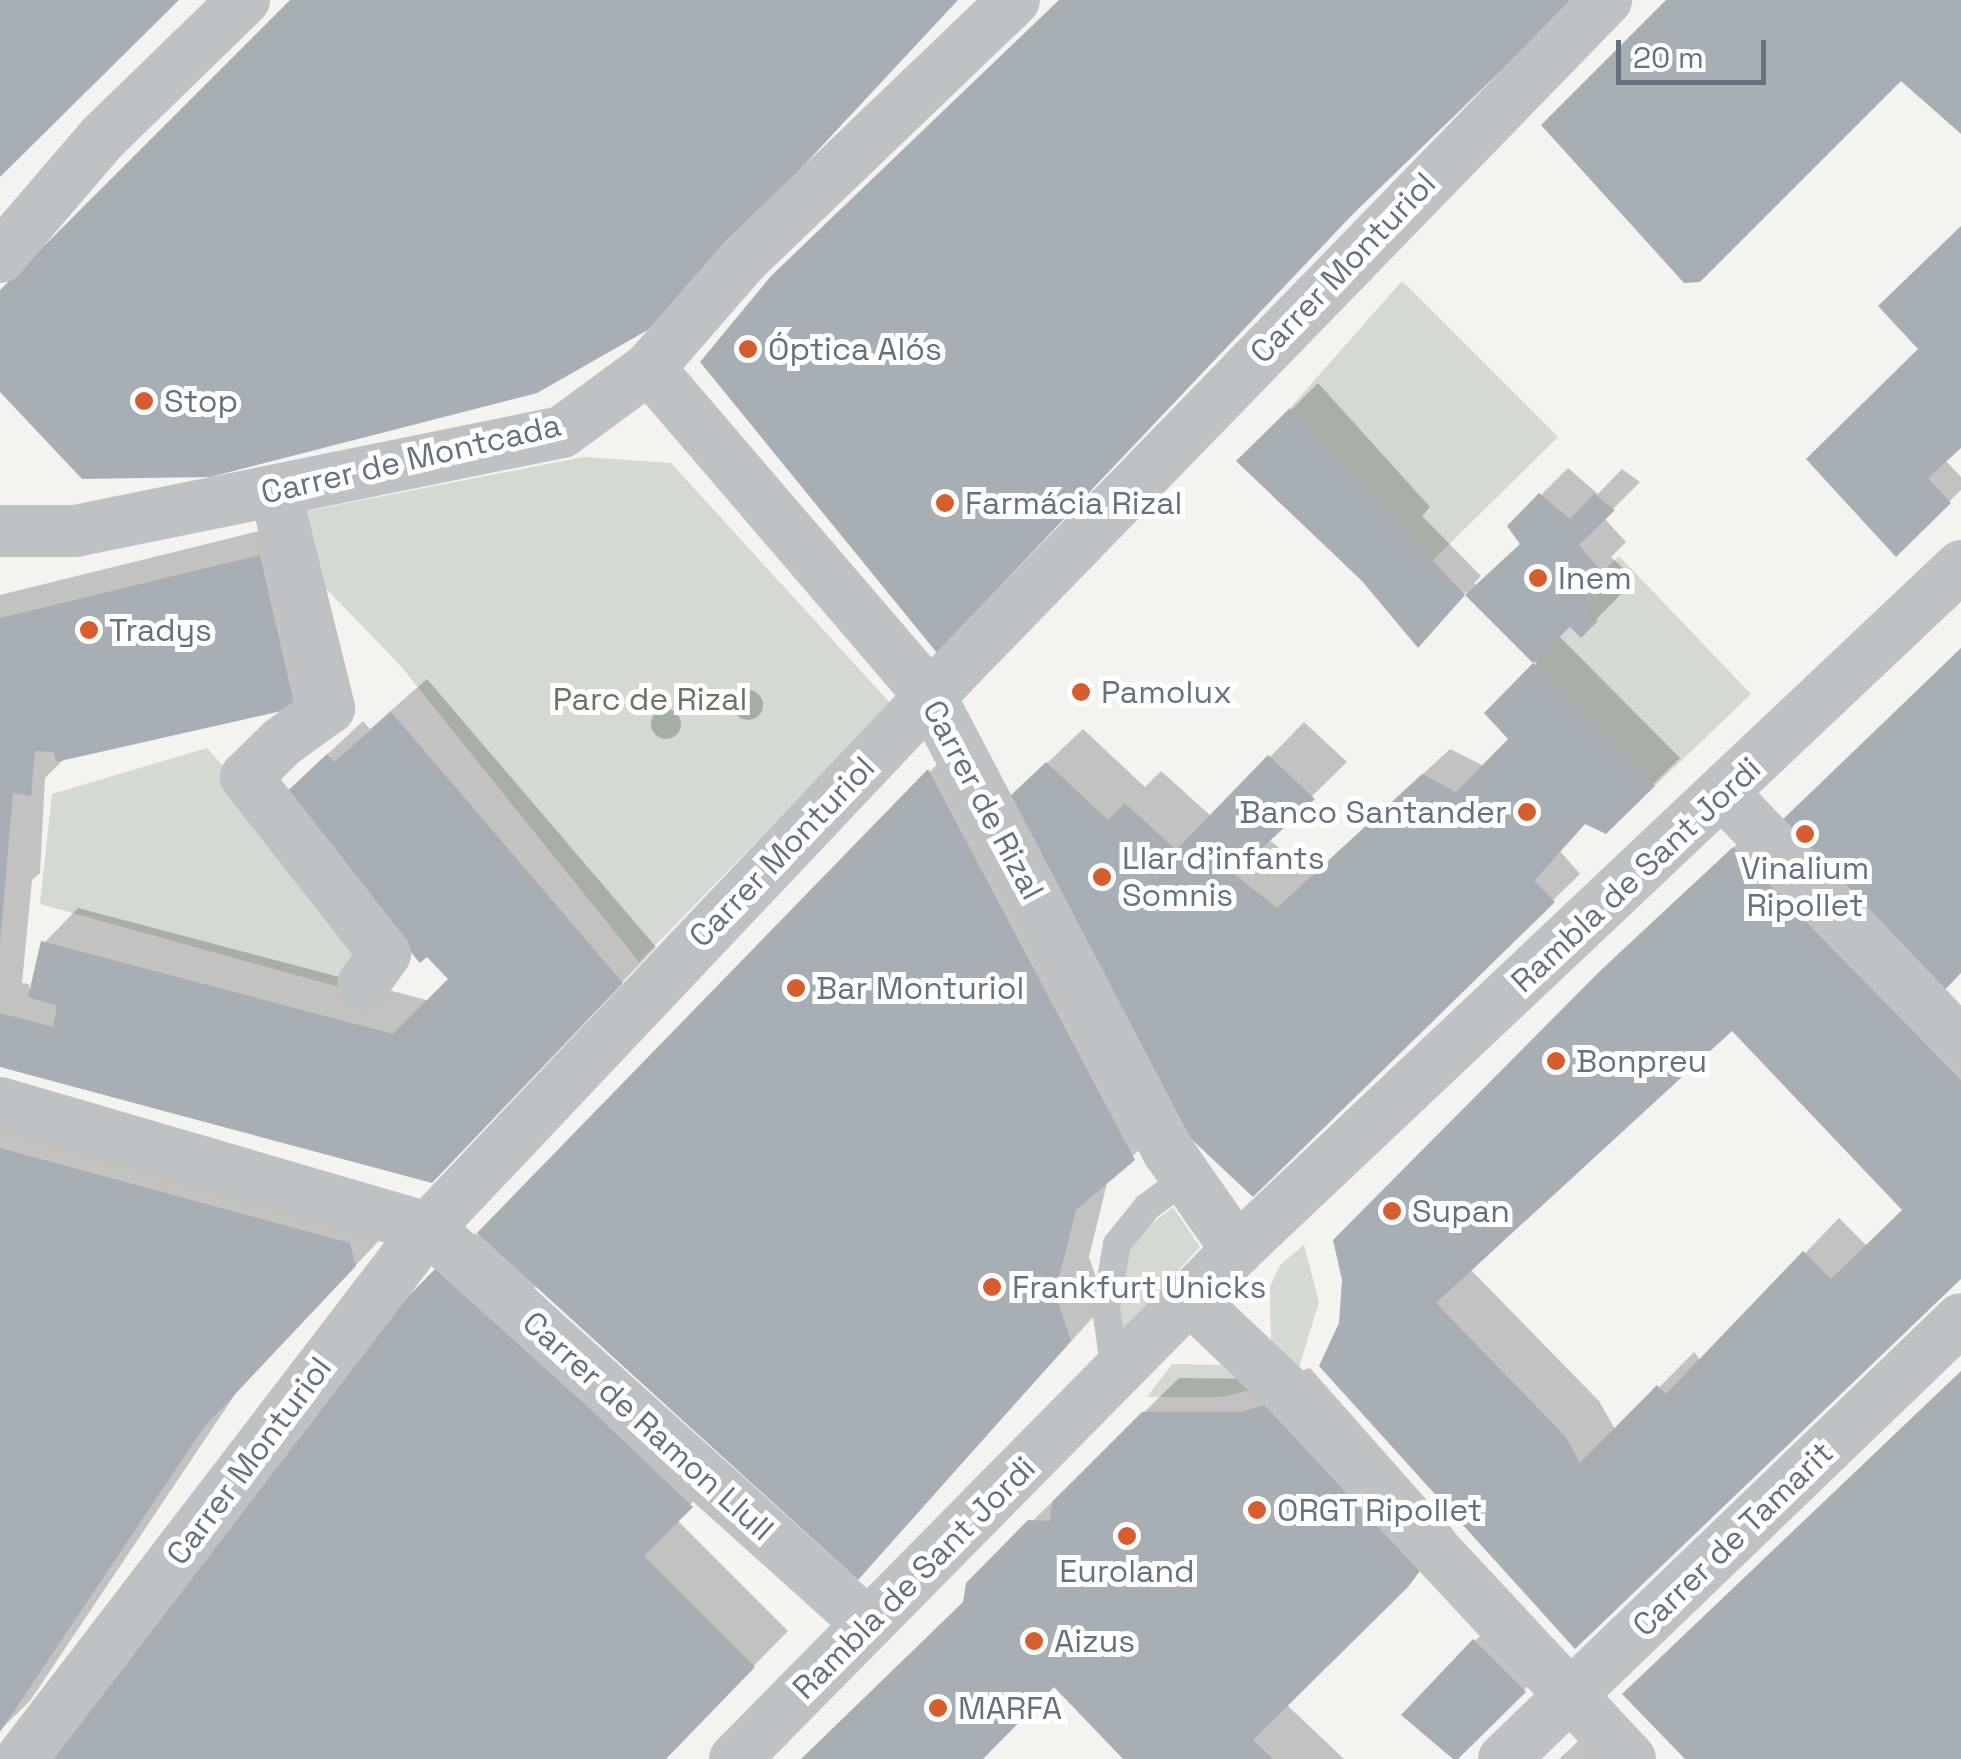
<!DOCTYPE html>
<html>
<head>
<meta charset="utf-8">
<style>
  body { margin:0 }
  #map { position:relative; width:1961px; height:1759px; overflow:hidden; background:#f3f3f0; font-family:"Space Grotesk",sans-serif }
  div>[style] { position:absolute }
  .green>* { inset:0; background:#d4dad1 }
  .shadow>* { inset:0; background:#0003 }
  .building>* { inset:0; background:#a8afb4 }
  .lane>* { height:28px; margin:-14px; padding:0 14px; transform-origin:14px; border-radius:14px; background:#bec2c5 }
  .street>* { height:52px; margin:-26px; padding:0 26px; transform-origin:26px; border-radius:26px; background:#bec2c5 }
  .trees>* { width:30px; height:30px; margin:-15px; border-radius:50%; background:#a5aea2 }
  .dots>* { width:28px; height:28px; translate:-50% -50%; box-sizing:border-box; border:5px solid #fff; border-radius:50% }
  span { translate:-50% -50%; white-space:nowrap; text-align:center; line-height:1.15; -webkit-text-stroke:10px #fff; paint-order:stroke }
  .street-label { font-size:32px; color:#64727f }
  .poi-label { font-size:32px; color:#64727f }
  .left { translate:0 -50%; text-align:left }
  .right { translate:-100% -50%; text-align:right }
  .park-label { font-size:32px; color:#667663 }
  .scale { position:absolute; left:1616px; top:40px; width:150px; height:45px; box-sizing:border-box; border:5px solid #64727f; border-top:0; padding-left:12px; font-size:30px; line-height:35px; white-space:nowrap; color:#64727f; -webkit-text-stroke:8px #fff; paint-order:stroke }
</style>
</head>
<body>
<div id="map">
  <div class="green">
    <div style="clip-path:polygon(1402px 281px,1558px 437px,1430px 563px,1290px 408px)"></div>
    <div style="clip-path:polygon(583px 457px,671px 463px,891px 704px,639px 962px,400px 665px,303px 565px,291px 514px)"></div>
    <div style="clip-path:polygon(1619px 556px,1751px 694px,1655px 786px,1533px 663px,1570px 627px,1581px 638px,1597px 622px,1585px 611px,1598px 596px,1587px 586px)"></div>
    <div style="clip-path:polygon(207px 748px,382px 944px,350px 990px,40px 904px,52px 794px)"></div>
    <div style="clip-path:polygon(1173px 1207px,1200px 1247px,1121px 1333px,1116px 1302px,1127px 1252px,1145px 1229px)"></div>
    <div style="clip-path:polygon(1304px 1245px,1319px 1302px,1298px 1371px,1271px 1350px,1270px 1287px,1280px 1265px)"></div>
    <div style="clip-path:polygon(1172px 1364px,1235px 1365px,1262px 1387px,1221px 1397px,1147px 1397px)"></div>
  </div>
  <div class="shadow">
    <div style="clip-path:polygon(1961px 229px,1961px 445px,1945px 460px,1961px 477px,1961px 490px,1896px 554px,1921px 349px)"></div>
    <div style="clip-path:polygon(1318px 383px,1430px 507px,1422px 516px,1481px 576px,1474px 583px,1477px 586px,1522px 543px,1510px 526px,1568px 468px,1598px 494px,1622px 469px,1640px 482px,1604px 518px,1626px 542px,1611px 557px,1623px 568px,1610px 583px,1622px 593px,1581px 635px,1570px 623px,1558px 635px,1680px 758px,1606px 831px,1585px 822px,1559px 850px,1580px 874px,1253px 1193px,1046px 764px,1083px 729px,1145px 787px,1161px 771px,1212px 817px,1304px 722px,1347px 762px,1268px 839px,1313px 875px,1450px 749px,1484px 766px,1511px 739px,1487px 713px,1537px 663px,1466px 592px,1435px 627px,1363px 579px,1240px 461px)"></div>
    <div style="clip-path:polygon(295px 522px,328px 671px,294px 706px,65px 758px,45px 778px,40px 873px,32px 880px,22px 983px,29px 984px,31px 997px,44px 943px,78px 908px,430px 1001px,451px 979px,318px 763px,363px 721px,370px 729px,427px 679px,656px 947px,466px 1145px,0 1065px,0 595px)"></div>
    <div style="clip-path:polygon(evenodd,1961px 650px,1961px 970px,1941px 990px,1961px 1011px,1961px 1275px,1575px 1646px,1322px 1365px,1631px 943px,1761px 822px,1853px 918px,1961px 650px,1748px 1013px,1905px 1209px,1867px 1246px,1839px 1218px,1701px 1361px,1694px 1352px,1616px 1431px,1599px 1401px,1470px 1269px,1748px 1013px)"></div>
    <div style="clip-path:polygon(964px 737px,1168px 1123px,1108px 1179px,1089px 1257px,1105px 1304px,858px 1577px,537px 1285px,534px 1288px,725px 1470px,676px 1519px,788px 1631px,663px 1759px,334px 1375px,475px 1233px,478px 1235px)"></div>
    <div style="clip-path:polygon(0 1104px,390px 1229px,238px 1390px,30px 1701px,0 1730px)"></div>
    <div style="clip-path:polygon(1310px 1368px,1455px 1532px,1286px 1704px,1344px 1759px,1126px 1759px,1054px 1684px,980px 1759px,805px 1759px,966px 1601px,968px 1584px,1179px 1378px,1278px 1379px)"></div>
    <div style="clip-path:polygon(1492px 1624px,1542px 1672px,1456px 1758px,1475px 1641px)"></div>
    <div style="clip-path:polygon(1604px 1717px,1644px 1759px,1559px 1759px)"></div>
  </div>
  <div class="building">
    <div style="clip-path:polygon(0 0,179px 0,0 177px)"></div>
    <div style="clip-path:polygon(290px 0,958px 0,653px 327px,537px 393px,210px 477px,82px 479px,0 392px,0 290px)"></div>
    <div style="clip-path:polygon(1059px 0,1574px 0,1352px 215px,937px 653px,700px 362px,771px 276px)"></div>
    <div style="clip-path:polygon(1666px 0,1961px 0,1961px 134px,1901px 81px,1700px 282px,1684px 283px,1541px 125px)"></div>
    <div style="clip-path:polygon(1961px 226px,1961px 448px,1928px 478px,1951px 503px,1896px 557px,1806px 459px,1918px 349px,1878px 306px)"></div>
    <div style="clip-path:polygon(1290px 408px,1465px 595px,1520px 544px,1507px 526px,1539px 493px,1570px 519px,1594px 494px,1615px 510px,1579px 545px,1601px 571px,1587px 586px,1598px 596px,1585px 611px,1598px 621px,1581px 638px,1570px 627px,1533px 663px,1655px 786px,1606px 834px,1585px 824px,1534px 881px,1555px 902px,1253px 1197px,1188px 1136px,1008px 798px,1046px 762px,1108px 820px,1125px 803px,1176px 850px,1268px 755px,1315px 799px,1234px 874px,1277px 908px,1422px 774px,1456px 792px,1508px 739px,1484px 713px,1533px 663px,1465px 595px,1418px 648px,1362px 581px,1236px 461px)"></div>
    <div style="clip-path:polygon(260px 555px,295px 708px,56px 762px,54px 752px,35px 751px,31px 796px,13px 793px,0 944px,0 618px)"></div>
    <div style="clip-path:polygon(1961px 648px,1961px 973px,1940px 995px,1777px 825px)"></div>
    <div style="clip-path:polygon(391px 712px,623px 983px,432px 1183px,0 1067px,0 1013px,53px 1027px,57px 1006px,28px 997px,41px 941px,393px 1034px,448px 979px,427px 957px,420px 963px,280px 798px,327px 754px,334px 762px)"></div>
    <div style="clip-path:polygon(928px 769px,1135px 1160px,1076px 1210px,1055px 1293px,1071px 1341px,858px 1580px,477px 1233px)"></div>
    <div style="clip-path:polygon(evenodd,1733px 847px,1961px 1080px,1961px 1279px,1575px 1649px,1319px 1366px,1339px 1323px,1342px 1280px,1333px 1240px,1601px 970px,1733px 847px,1732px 1031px,1902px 1210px,1831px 1279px,1803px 1251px,1666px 1394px,1657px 1385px,1580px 1463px,1565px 1436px,1436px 1303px,1732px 1031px)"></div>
    <div style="clip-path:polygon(0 1148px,350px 1243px,356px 1266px,204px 1427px,0 1732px)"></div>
    <div style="clip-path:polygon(439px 1265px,693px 1507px,644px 1556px,755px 1667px,666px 1759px,51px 1759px,333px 1373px)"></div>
    <div style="clip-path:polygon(1961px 1371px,1961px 1759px,1685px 1759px,1622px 1694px)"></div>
    <div style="clip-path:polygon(1274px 1402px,1422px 1568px,1408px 1587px,1253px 1740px,1273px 1759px,1123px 1759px,1054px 1687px,983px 1759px,801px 1759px,963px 1602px,966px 1583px,1028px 1520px,1050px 1521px,1052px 1502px,1142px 1412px,1241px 1412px)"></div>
    <div style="clip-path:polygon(1473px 1639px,1526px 1692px,1458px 1759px,1453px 1759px,1401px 1715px)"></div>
  </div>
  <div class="lane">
    <div style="left:1115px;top:1373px;width:66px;rotate:-97.9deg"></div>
    <div style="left:1106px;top:1308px;width:65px;rotate:-80.2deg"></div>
    <div style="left:1117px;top:1244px;width:48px;rotate:-51deg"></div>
    <div style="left:1147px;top:1207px;width:49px;rotate:-36.6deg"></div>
  </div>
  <div class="street">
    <div style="left:0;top:257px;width:158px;rotate:-49.4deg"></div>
    <div style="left:103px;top:137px;width:197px;rotate:-44.2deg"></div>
    <div style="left:649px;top:368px;width:432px;rotate:49.4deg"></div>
    <div style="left:930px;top:696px;width:513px;rotate:62.39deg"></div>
    <div style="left:1168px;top:1151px;width:121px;rotate:55.1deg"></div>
    <div style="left:275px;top:491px;width:224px;rotate:76deg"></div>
    <div style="left:329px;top:708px;width:58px;rotate:144.1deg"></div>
    <div style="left:282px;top:742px;width:50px;rotate:135.8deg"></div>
    <div style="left:246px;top:777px;width:225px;rotate:51.9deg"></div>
    <div style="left:385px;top:954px;width:37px;rotate:126deg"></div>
    <div style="left:0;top:531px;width:75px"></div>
    <div style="left:75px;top:531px;width:497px;rotate:-11.5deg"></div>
    <div style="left:562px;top:432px;width:108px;rotate:-36.3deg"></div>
    <div style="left:649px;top:368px;width:145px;rotate:-48.9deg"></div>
    <div style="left:744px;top:259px;width:374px;rotate:-43.8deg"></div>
    <div style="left:1723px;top:793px;width:345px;rotate:46.4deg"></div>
    <div style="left:0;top:1103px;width:446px;rotate:16.3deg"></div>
    <div style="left:428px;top:1228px;width:592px;rotate:41.99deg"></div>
    <div style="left:1189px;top:1298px;width:132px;rotate:43.5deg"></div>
    <div style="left:1285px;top:1389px;width:506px;rotate:47deg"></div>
    <div style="left:21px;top:1759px;width:669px;rotate:-52.53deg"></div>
    <div style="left:428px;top:1228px;width:776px;rotate:-46.62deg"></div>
    <div style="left:961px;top:664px;width:926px;rotate:-45.83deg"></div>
    <div style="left:735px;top:1759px;width:715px;rotate:-45.4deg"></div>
    <div style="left:1237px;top:1250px;width:996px;rotate:-43.37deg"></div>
    <div style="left:1504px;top:1759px;width:634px;rotate:-43.91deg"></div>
  </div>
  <div class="trees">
    <div style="left:748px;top:705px"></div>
    <div style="left:666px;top:724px"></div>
  </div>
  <div class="dots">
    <div style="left:748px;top:349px;background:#d55d2e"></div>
    <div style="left:144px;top:401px;background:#d55d2e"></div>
    <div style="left:945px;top:503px;background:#d55d2e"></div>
    <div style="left:1538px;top:578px;background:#d55d2e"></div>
    <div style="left:89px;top:630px;background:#d55d2e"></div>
    <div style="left:1081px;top:692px;background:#d55d2e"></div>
    <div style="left:1527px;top:812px;background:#d55d2e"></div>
    <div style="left:1805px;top:834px;background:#d55d2e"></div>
    <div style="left:1102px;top:877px;background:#d55d2e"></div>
    <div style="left:796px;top:988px;background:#d55d2e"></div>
    <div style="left:1556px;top:1061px;background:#d55d2e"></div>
    <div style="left:1392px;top:1211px;background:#d55d2e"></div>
    <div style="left:992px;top:1287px;background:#d55d2e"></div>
    <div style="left:1257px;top:1510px;background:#d55d2e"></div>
    <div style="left:1127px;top:1536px;background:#d55d2e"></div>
    <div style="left:1034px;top:1641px;background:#d55d2e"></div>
    <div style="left:938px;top:1708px;background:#d55d2e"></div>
  </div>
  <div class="street-label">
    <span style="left:1343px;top:268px;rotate:-46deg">Carrer Monturiol</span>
    <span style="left:411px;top:459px;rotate:-13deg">Carrer de Montcada</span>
    <span style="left:983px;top:800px;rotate:62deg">Carrer de Rizal</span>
    <span style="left:782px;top:852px;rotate:-46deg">Carrer Monturiol</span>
    <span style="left:1636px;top:875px;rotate:-43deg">Rambla de Sant Jordi</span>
    <span style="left:648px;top:1426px;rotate:42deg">Carrer de Ramon Llull</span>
    <span style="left:249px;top:1461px;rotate:-53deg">Carrer Monturiol</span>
    <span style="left:1733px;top:1539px;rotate:-44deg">Carrer de Tamarit</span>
    <span style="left:914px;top:1578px;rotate:-45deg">Rambla de Sant Jordi</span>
  </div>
  <div class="poi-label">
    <span class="left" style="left:768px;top:349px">Óptica Alós</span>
    <span class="left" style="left:164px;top:401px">Stop</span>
    <span class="left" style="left:965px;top:503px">Farmácia Rizal</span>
    <span class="left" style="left:1558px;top:578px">Inem</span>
    <span class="left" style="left:109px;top:630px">Tradys</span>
    <span class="left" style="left:1101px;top:692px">Pamolux</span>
    <span class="right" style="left:1507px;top:812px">Banco Santander</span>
    <span class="left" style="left:1122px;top:877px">Llar d'infants<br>Somnis</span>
    <span style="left:1805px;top:887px">Vinalium<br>Ripollet</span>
    <span class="left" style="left:816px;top:988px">Bar Monturiol</span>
    <span class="left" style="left:1576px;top:1061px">Bonpreu</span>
    <span class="left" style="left:1412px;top:1211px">Supan</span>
    <span class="left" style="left:1012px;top:1287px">Frankfurt Unicks</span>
    <span class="left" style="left:1277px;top:1510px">ORGT Ripollet</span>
    <span style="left:1127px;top:1571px">Euroland</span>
    <span class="left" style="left:1054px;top:1641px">Aizus</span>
    <span class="left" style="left:958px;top:1708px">MARFA</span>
  </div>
  <div class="park-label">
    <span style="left:650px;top:699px">Parc de Rizal</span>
  </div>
  <div class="scale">20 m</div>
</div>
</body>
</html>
